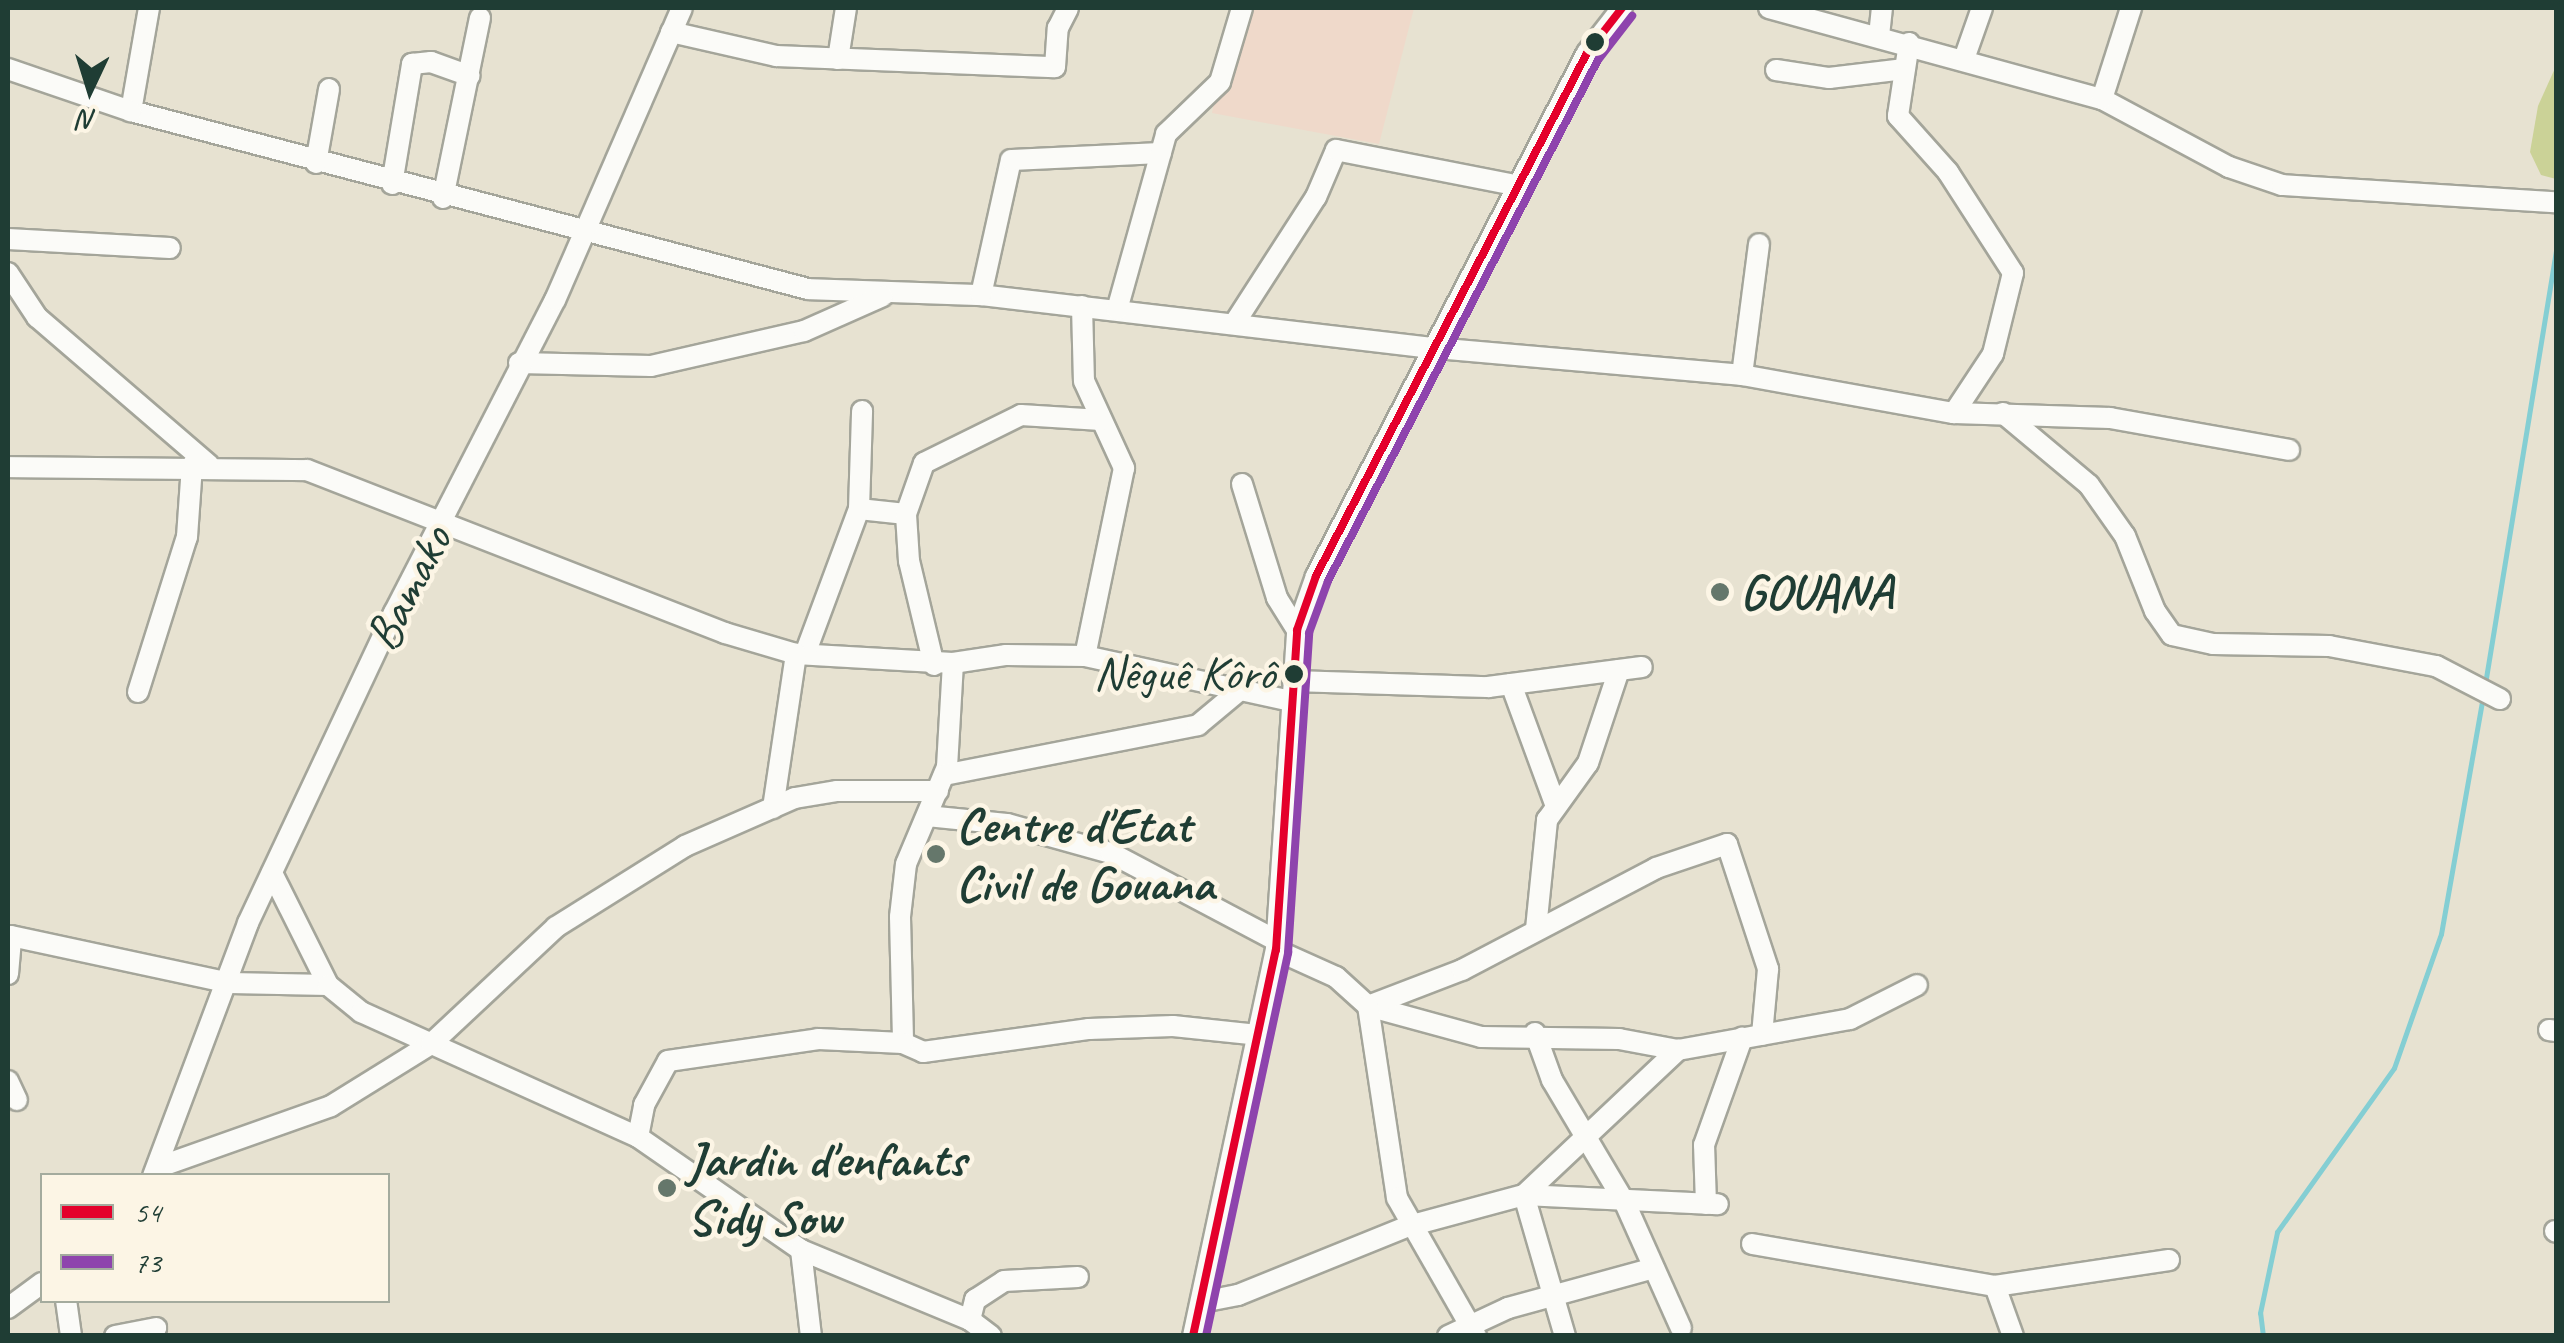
<!DOCTYPE html>
<html>
<head>
<meta charset="utf-8">
<style>
  body { margin:0 }
  #map { position:relative; width:2564px; height:1343px; overflow:hidden; background:#e7e2d1; font-family:Caveat,sans-serif }
  div>[style] { position:absolute }
  .built>* { inset:0; background:#efd9ca }
  .green>* { inset:0; background:#cbd297 }
  .stream>* { height:5px; margin:-2.5px; padding:0 2.5px; transform-origin:2.5px; border-radius:2.5px; background:#84ced3 }
  .roads { filter:drop-shadow(2px 0 #a4a59a) drop-shadow(-2px 0 #a4a59a) drop-shadow(0 2px #a4a59a) drop-shadow(0 -2px #a4a59a) }
  .minor>* { height:20px; margin:-10px; padding:0 10px; transform-origin:10px; border-radius:10px; background:#fbfbf8 }
  .bus-1>* { height:8px; margin:-4px; padding:0 4px; transform-origin:4px; border-radius:4px; background:#e4002b }
  .bus-2>* { height:8px; margin:-4px; padding:0 4px; transform-origin:4px; border-radius:4px; background:#8e44ad }
  .dots>* { width:28px; height:28px; translate:-50% -50%; box-sizing:border-box; border:5px solid #fcf5e5; border-radius:50% }
  span { translate:-50% -50%; white-space:nowrap; text-align:center; line-height:1.15; -webkit-text-stroke:9px #fcf5e5; paint-order:stroke }
  .bus-label { font-size:48px; color:#1f3d34 }
  .right { translate:-100% -50%; text-align:right }
  .street-label { font-size:50px; color:#1f3d34 }
  .poi-label { font-size:50px; color:#1f3d34; font-weight:700 }
  .left { translate:0 -50%; text-align:left }
  .frame { position:absolute; inset:0; border:10px solid #1f3d34; pointer-events:none }
  .legend { position:absolute; left:40px; top:1173px; width:350px; height:130px; box-sizing:border-box; background:#fcf5e5; border:2px solid #a4ab9e; margin:0; padding:12px 18px; list-style:none; font-size:30px; color:#1f3d34 }
  .legend li { display:flex; align-items:center; gap:20px; height:50px }
  .legend b { width:50px; border:2px solid #a4ab9e }
  .north { position:absolute; left:40px; top:40px; width:100px; height:100px; -webkit-text-stroke:8px #fcf5e5; paint-order:stroke; rotate:184deg; font-size:28px; font-weight:700; line-height:40px; text-align:center; color:#1f3d34 }
  .north::after { content:''; display:block; margin:auto; width:35px; height:45px; background:#1f3d34; clip-path:polygon(50% 0,100% 100%,50% 72%,0 100%) }
</style>
</head>
<body>
<div id="map">
  <div class="built">
    <div style="clip-path:polygon(1233px 8px,1414px 8px,1379px 144px,1212px 113px)"></div>
  </div>
  <div class="green">
    <div style="clip-path:polygon(2556px 66px,2556px 179px,2541px 175px,2530px 152px,2538px 106px)"></div>
  </div>
  <div class="stream">
    <div style="left:2485px;top:684px;width:441px;rotate:-80.7deg"></div>
    <div style="left:2263px;top:1336px;width:23px;rotate:-97deg"></div>
    <div style="left:2260px;top:1313px;width:83px;rotate:-78.1deg"></div>
    <div style="left:2277px;top:1232px;width:201px;rotate:-54.5deg"></div>
    <div style="left:2394px;top:1068px;width:142px;rotate:-70.7deg"></div>
    <div style="left:2441px;top:934px;width:243px;rotate:-80deg"></div>
  </div>
  <div class="roads">
    <div class="minor">
      <div style="left:149px;top:8px;width:105px;rotate:99.9deg"></div>
      <div style="left:131px;top:111px;width:700px;rotate:14.73deg"></div>
      <div style="left:808px;top:289px;width:173px;rotate:2deg"></div>
      <div style="left:981px;top:295px;width:457px;rotate:6.7deg"></div>
      <div style="left:1435px;top:348px;width:308px;rotate:5deg"></div>
      <div style="left:1742px;top:375px;width:215px;rotate:10.2deg"></div>
      <div style="left:1954px;top:413px;width:156px;rotate:1.8deg"></div>
      <div style="left:2110px;top:418px;width:182px;rotate:10.1deg"></div>
      <div style="left:1769px;top:8px;width:345px;rotate:15.3deg"></div>
      <div style="left:2102px;top:99px;width:144px;rotate:28.2deg"></div>
      <div style="left:2229px;top:167px;width:56px;rotate:18.8deg"></div>
      <div style="left:2282px;top:185px;width:275px;rotate:3.6deg"></div>
      <div style="left:671px;top:32px;width:108px;rotate:12.9deg"></div>
      <div style="left:776px;top:56px;width:279px;rotate:2.3deg"></div>
      <div style="left:1055px;top:67px;width:39px;rotate:-86deg"></div>
      <div style="left:1058px;top:28px;width:22px;rotate:-63deg"></div>
      <div style="left:1879px;top:36px;width:28px;rotate:-84deg"></div>
      <div style="left:1909px;top:43px;width:74px;rotate:98.6deg"></div>
      <div style="left:1898px;top:116px;width:75px;rotate:48.2deg"></div>
      <div style="left:1948px;top:172px;width:120px;rotate:57.2deg"></div>
      <div style="left:2013px;top:273px;width:83px;rotate:103.9deg"></div>
      <div style="left:1993px;top:354px;width:71px;rotate:123.5deg"></div>
      <div style="left:838px;top:59px;width:52px;rotate:-81.1deg"></div>
      <div style="left:1964px;top:59px;width:54px;rotate:-70.6deg"></div>
      <div style="left:8px;top:69px;width:130px;rotate:18.9deg"></div>
      <div style="left:1776px;top:70px;width:54px;rotate:8.6deg"></div>
      <div style="left:1829px;top:78px;width:76px;rotate:-6.8deg"></div>
      <div style="left:2102px;top:99px;width:96px;rotate:-72.3deg"></div>
      <div style="left:316px;top:163px;width:75px;rotate:-80deg"></div>
      <div style="left:392px;top:184px;width:122px;rotate:-80.5deg"></div>
      <div style="left:412px;top:64px;width:19px;rotate:-6deg"></div>
      <div style="left:431px;top:62px;width:41px;rotate:19.7deg"></div>
      <div style="left:443px;top:198px;width:184px;rotate:-78.4deg"></div>
      <div style="left:8px;top:239px;width:162px;rotate:3.2deg"></div>
      <div style="left:8px;top:273px;width:53px;rotate:56.6deg"></div>
      <div style="left:37px;top:317px;width:227px;rotate:40.7deg"></div>
      <div style="left:981px;top:295px;width:138px;rotate:-77.5deg"></div>
      <div style="left:1011px;top:160px;width:150px;rotate:-2.7deg"></div>
      <div style="left:1082px;top:306px;width:75px;rotate:88.5deg"></div>
      <div style="left:1084px;top:381px;width:96px;rotate:65.3deg"></div>
      <div style="left:1124px;top:468px;width:192px;rotate:101.7deg"></div>
      <div style="left:1117px;top:310px;width:183px;rotate:-74.4deg"></div>
      <div style="left:1166px;top:134px;width:75px;rotate:-43.9deg"></div>
      <div style="left:1220px;top:82px;width:77px;rotate:-73.4deg"></div>
      <div style="left:1234px;top:324px;width:151px;rotate:-57.2deg"></div>
      <div style="left:1316px;top:197px;width:51px;rotate:-66.9deg"></div>
      <div style="left:1336px;top:150px;width:187px;rotate:11.1deg"></div>
      <div style="left:519px;top:363px;width:132px;rotate:1.3deg"></div>
      <div style="left:651px;top:366px;width:157px;rotate:-12.9deg"></div>
      <div style="left:804px;top:331px;width:86px;rotate:-23.9deg"></div>
      <div style="left:1742px;top:375px;width:132px;rotate:-82.6deg"></div>
      <div style="left:2003px;top:413px;width:112px;rotate:39.9deg"></div>
      <div style="left:2089px;top:485px;width:62px;rotate:54.8deg"></div>
      <div style="left:2125px;top:536px;width:81px;rotate:68.2deg"></div>
      <div style="left:2155px;top:611px;width:29px;rotate:55deg"></div>
      <div style="left:2172px;top:635px;width:42px;rotate:12.4deg"></div>
      <div style="left:2213px;top:644px;width:116px;rotate:1deg"></div>
      <div style="left:2329px;top:646px;width:109px;rotate:10.6deg"></div>
      <div style="left:2436px;top:666px;width:72px;rotate:27.3deg"></div>
      <div style="left:8px;top:467px;width:299px;rotate:0.6deg"></div>
      <div style="left:307px;top:470px;width:449px;rotate:21.3deg"></div>
      <div style="left:725px;top:633px;width:74px;rotate:16.5deg"></div>
      <div style="left:796px;top:654px;width:157px;rotate:3.3deg"></div>
      <div style="left:953px;top:663px;width:104px;rotate:93.3deg"></div>
      <div style="left:947px;top:767px;width:105px;rotate:112.9deg"></div>
      <div style="left:906px;top:864px;width:53px;rotate:96.5deg"></div>
      <div style="left:900px;top:917px;width:126px;rotate:88.6deg"></div>
      <div style="left:903px;top:1043px;width:22px;rotate:24deg"></div>
      <div style="left:923px;top:1052px;width:168px;rotate:-7.9deg"></div>
      <div style="left:1089px;top:1029px;width:84px;rotate:-2deg"></div>
      <div style="left:1173px;top:1026px;width:85px;rotate:6deg"></div>
      <div style="left:1242px;top:484px;width:119px;rotate:72.9deg"></div>
      <div style="left:1277px;top:598px;width:38px;rotate:58deg"></div>
      <div style="left:859px;top:509px;width:47px;rotate:6.1deg"></div>
      <div style="left:805px;top:654px;width:155px;rotate:-69.6deg"></div>
      <div style="left:859px;top:509px;width:98px;rotate:-88.2deg"></div>
      <div style="left:953px;top:663px;width:54px;rotate:-8.6deg"></div>
      <div style="left:1006px;top:655px;width:79px;rotate:0.7deg"></div>
      <div style="left:1085px;top:656px;width:212px;rotate:12.3deg"></div>
      <div style="left:934px;top:665px;width:107px;rotate:-103.5deg"></div>
      <div style="left:909px;top:561px;width:47px;rotate:-93.7deg"></div>
      <div style="left:906px;top:514px;width:54px;rotate:-70.6deg"></div>
      <div style="left:924px;top:463px;width:108px;rotate:-26.3deg"></div>
      <div style="left:1021px;top:415px;width:80px;rotate:3.6deg"></div>
      <div style="left:1293px;top:681px;width:195px;rotate:1.8deg"></div>
      <div style="left:1488px;top:687px;width:155px;rotate:-7.4deg"></div>
      <div style="left:1511px;top:684px;width:130px;rotate:69.8deg"></div>
      <div style="left:138px;top:692px;width:163px;rotate:-72.5deg"></div>
      <div style="left:187px;top:537px;width:72px;rotate:-86deg"></div>
      <div style="left:944px;top:775px;width:259px;rotate:-11.1deg"></div>
      <div style="left:1198px;top:725px;width:55px;rotate:-39.8deg"></div>
      <div style="left:773px;top:808px;width:156px;rotate:-81.5deg"></div>
      <div style="left:927px;top:816px;width:80px;rotate:5.7deg"></div>
      <div style="left:1007px;top:824px;width:108px;rotate:15.6deg"></div>
      <div style="left:1111px;top:853px;width:188px;rotate:27.9deg"></div>
      <div style="left:272px;top:873px;width:125px;rotate:63.4deg"></div>
      <div style="left:1536px;top:929px;width:110px;rotate:-84.2deg"></div>
      <div style="left:1547px;top:820px;width:70px;rotate:-54.3deg"></div>
      <div style="left:1588px;top:763px;width:98px;rotate:-71.6deg"></div>
      <div style="left:1276px;top:950px;width:66px;rotate:24.2deg"></div>
      <div style="left:1336px;top:977px;width:43px;rotate:42.2deg"></div>
      <div style="left:1368px;top:1006px;width:117px;rotate:15.3deg"></div>
      <div style="left:1481px;top:1037px;width:138px;rotate:0.8deg"></div>
      <div style="left:1619px;top:1039px;width:60px;rotate:10.6deg"></div>
      <div style="left:1678px;top:1050px;width:175px;rotate:-10.2deg"></div>
      <div style="left:1850px;top:1019px;width:75px;rotate:-26.9deg"></div>
      <div style="left:8px;top:974px;width:38px;rotate:-85deg"></div>
      <div style="left:11px;top:936px;width:224px;rotate:12.1deg"></div>
      <div style="left:230px;top:983px;width:98px;rotate:1.2deg"></div>
      <div style="left:328px;top:985px;width:43px;rotate:39.3deg"></div>
      <div style="left:361px;top:1012px;width:304px;rotate:24.3deg"></div>
      <div style="left:638px;top:1137px;width:198px;rotate:34.7deg"></div>
      <div style="left:801px;top:1250px;width:183px;rotate:22.5deg"></div>
      <div style="left:970px;top:1320px;width:26px;rotate:37deg"></div>
      <div style="left:1368px;top:1006px;width:101px;rotate:-21deg"></div>
      <div style="left:1462px;top:970px;width:219px;rotate:-27.7deg"></div>
      <div style="left:1656px;top:868px;width:75px;rotate:-18.7deg"></div>
      <div style="left:1727px;top:844px;width:132px;rotate:71.8deg"></div>
      <div style="left:1768px;top:969px;width:66px;rotate:95.2deg"></div>
      <div style="left:1368px;top:1006px;width:194px;rotate:81.4deg"></div>
      <div style="left:1397px;top:1198px;width:159px;rotate:60.2deg"></div>
      <div style="left:2549px;top:1030px;width:7px;rotate:8deg"></div>
      <div style="left:1535px;top:1033px;width:50px;rotate:70.1deg"></div>
      <div style="left:1552px;top:1080px;width:143px;rotate:59.3deg"></div>
      <div style="left:1625px;top:1203px;width:137px;rotate:65.9deg"></div>
      <div style="left:8px;top:1081px;width:21px;rotate:65deg"></div>
      <div style="left:638px;top:1137px;width:33px;rotate:-79deg"></div>
      <div style="left:644px;top:1105px;width:50px;rotate:-61.4deg"></div>
      <div style="left:668px;top:1061px;width:152px;rotate:-8.3deg"></div>
      <div style="left:818px;top:1039px;width:85px;rotate:2.7deg"></div>
      <div style="left:159px;top:1167px;width:182px;rotate:-19.5deg"></div>
      <div style="left:331px;top:1106px;width:118px;rotate:-31.8deg"></div>
      <div style="left:431px;top:1044px;width:171px;rotate:-43.1deg"></div>
      <div style="left:556px;top:927px;width:152px;rotate:-32.1deg"></div>
      <div style="left:685px;top:846px;width:120px;rotate:-23.6deg"></div>
      <div style="left:795px;top:798px;width:43px;rotate:-9.5deg"></div>
      <div style="left:837px;top:791px;width:101px"></div>
      <div style="left:153px;top:1176px;width:270px;rotate:-69.4deg"></div>
      <div style="left:248px;top:923px;width:343px;rotate:-64.8deg"></div>
      <div style="left:394px;top:613px;width:352px;rotate:-62.8deg"></div>
      <div style="left:555px;top:300px;width:318px;rotate:-66.5deg"></div>
      <div style="left:1524px;top:1195px;width:212px;rotate:-43.3deg"></div>
      <div style="left:1524px;top:1195px;width:147px;rotate:73.8deg"></div>
      <div style="left:1706px;top:1204px;width:59px;rotate:-91.9deg"></div>
      <div style="left:1704px;top:1145px;width:114px;rotate:-70.4deg"></div>
      <div style="left:2555px;top:1231px;width:1px;rotate:45deg"></div>
      <div style="left:1752px;top:1244px;width:247px;rotate:9.8deg"></div>
      <div style="left:1995px;top:1286px;width:176px;rotate:-8.5deg"></div>
      <div style="left:801px;top:1250px;width:87px;rotate:83.4deg"></div>
      <div style="left:1995px;top:1286px;width:53px;rotate:70.2deg"></div>
      <div style="left:66px;top:1300px;width:36px;rotate:82deg"></div>
      <div style="left:1202px;top:1302px;width:37px;rotate:-11deg"></div>
      <div style="left:1238px;top:1295px;width:184px;rotate:-22deg"></div>
      <div style="left:1409px;top:1226px;width:119px;rotate:-15.1deg"></div>
      <div style="left:1524px;top:1195px;width:194px;rotate:2.7deg"></div>
      <div style="left:8px;top:1308px;width:42px;rotate:-36.3deg"></div>
      <div style="left:970px;top:1320px;width:21px;rotate:-76deg"></div>
      <div style="left:975px;top:1300px;width:35px;rotate:-33deg"></div>
      <div style="left:1004px;top:1281px;width:74px;rotate:-3.1deg"></div>
      <div style="left:115px;top:1336px;width:42px;rotate:-11deg"></div>
      <div style="left:1193px;top:1336px;width:395px;rotate:-77.9deg"></div>
      <div style="left:1276px;top:950px;width:321px;rotate:-86.2deg"></div>
      <div style="left:1297px;top:630px;width:57px;rotate:-70.6deg"></div>
      <div style="left:1316px;top:576px;width:589px;rotate:-62.61deg"></div>
      <div style="left:1587px;top:53px;width:57px;rotate:-52.1deg"></div>
      <div style="left:1448px;top:1336px;width:66px;rotate:-25deg"></div>
      <div style="left:1508px;top:1308px;width:151px;rotate:-15.3deg"></div>
    </div>
  </div>
  <div class="bus-1">
    <div style="left:1193px;top:1336px;width:395px;rotate:-77.9deg"></div>
    <div style="left:1276px;top:950px;width:321px;rotate:-86.2deg"></div>
    <div style="left:1297px;top:630px;width:57px;rotate:-70.6deg"></div>
    <div style="left:1316px;top:576px;width:589px;rotate:-62.61deg"></div>
    <div style="left:1587px;top:53px;width:57px;rotate:-52.1deg"></div>
  </div>
  <div class="bus-2">
    <div style="left:1206px;top:1336px;width:392px;rotate:-77.9deg"></div>
    <div style="left:1288px;top:953px;width:321px;rotate:-86.2deg"></div>
    <div style="left:1309px;top:633px;width:55px;rotate:-69.9deg"></div>
    <div style="left:1328px;top:581px;width:587px;rotate:-62.61deg"></div>
    <div style="left:1598px;top:60px;width:56px;rotate:-52.3deg"></div>
  </div>
  <div class="dots">
    <div style="left:1595px;top:42px;background:#1f3d34"></div>
    <div style="left:1720px;top:592px;background:#65776b"></div>
    <div style="left:1294px;top:674px;background:#1f3d34"></div>
    <div style="left:936px;top:854px;background:#65776b"></div>
    <div style="left:667px;top:1188px;background:#65776b"></div>
  </div>
  <div class="bus-label">
    <span class="right" style="left:1275px;top:674px">Nêguê Kôrô</span>
  </div>
  <div class="street-label">
    <span style="left:408px;top:588px;rotate:-63deg">Bamako</span>
  </div>
  <div class="poi-label">
    <span class="left" style="left:1740px;top:592px">GOUANA</span>
    <span class="left" style="left:956px;top:854px">Centre d'Etat<br>Civil de Gouana</span>
    <span class="left" style="left:687px;top:1188px">Jardin d'enfants<br>Sidy Sow</span>
  </div>
  <div class="frame"></div>
  <ul class="legend">
  <li><b style="height:12px;background:#e4002b"></b>54</li>
  <li><b style="height:12px;background:#8e44ad"></b>73</li>
  </ul>
  <div class="north">N</div>
</div>
</body>
</html>
